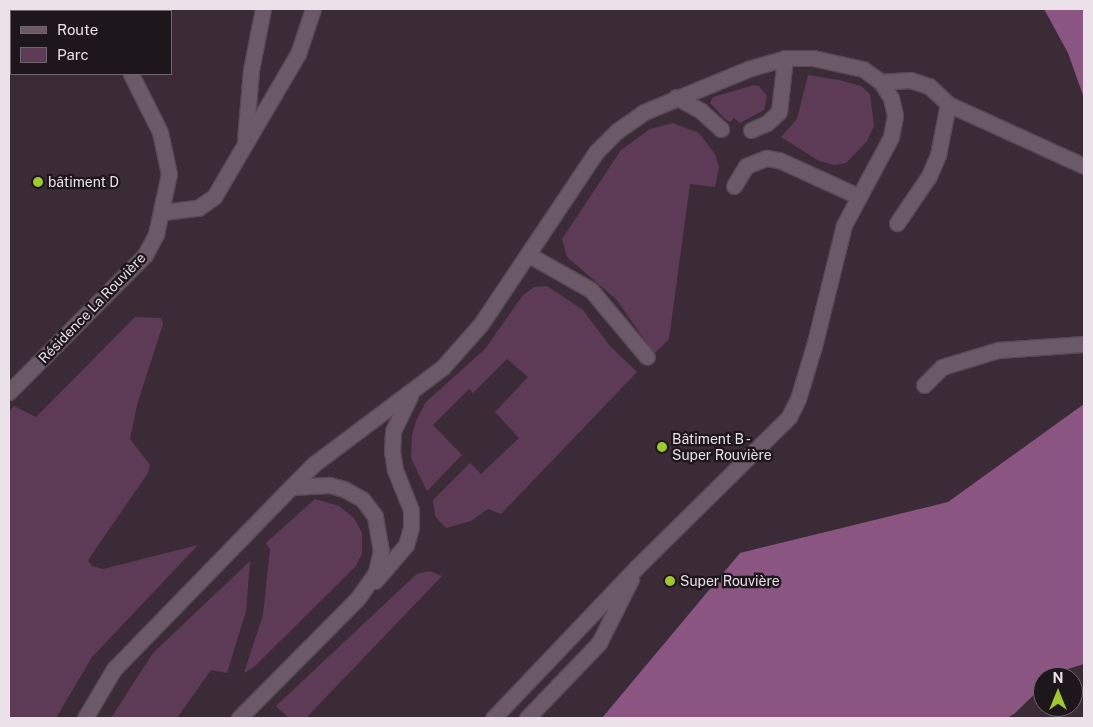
<!DOCTYPE html>
<html>
<head>
<meta charset="utf-8">
<style>
  body { margin:0 }
  #map { position:relative; width:1093px; height:727px; overflow:hidden; background:#3b2b37; font-family:"Public Sans",sans-serif }
  div>[style] { position:absolute }
  .green>* { inset:0; background:#5d3b56 }
  .forest>* { inset:0; background:#8a5580 }
  .roads { filter:drop-shadow(1px 0 #564953) drop-shadow(-1px 0 #564953) drop-shadow(0 1px #564953) drop-shadow(0 -1px #564953) }
  .minor>* { height:15px; margin:-7.5px; padding:0 7.5px; transform-origin:7.5px; border-radius:7.5px; background:#6b5967 }
  .dots>* { width:14px; height:14px; translate:-50% -50%; box-sizing:border-box; border:2px solid #1d161b; border-radius:50% }
  span { translate:-50% -50%; white-space:nowrap; text-align:center; line-height:1.15; -webkit-text-stroke:4.5px #1d161b; paint-order:stroke }
  .poi-label { font-size:14px; color:#ebe1e9 }
  .left { translate:0 -50%; text-align:left }
  .street-label { font-size:14px; color:#ebe1e9 }
  .frame { position:absolute; inset:0; border:10px solid #ebe1e9; pointer-events:none }
  .legend { position:absolute; left:10px; top:10px; width:162px; height:65px; box-sizing:border-box; background:#1d161b; border:1px solid #6f676d; margin:0; padding:6px 9px; list-style:none; font-size:15px; color:#ebe1e9 }
  .legend li { display:flex; align-items:center; gap:10px; height:25px }
  .legend b { width:25px; border:1px solid #6f676d }
  .north { position:absolute; left:1033px; top:667px; width:50px; height:50px; box-sizing:border-box; background:#1d161b; border:1px solid #6f676d; border-radius:50%; rotate:0deg; font-size:14px; font-weight:700; line-height:20px; text-align:center; color:#ebe1e9 }
  .north::after { content:''; display:block; margin:auto; width:18px; height:22px; background:#9fca2d; clip-path:polygon(50% 0,100% 100%,50% 72%,0 100%) }
</style>
</head>
<body>
<div id="map">
  <div class="green">
    <div style="clip-path:polygon(808px 75px,839px 80px,861px 86px,870px 94px,874px 126px,867px 141px,846px 163px,835px 165px,819px 161px,781px 137px,797px 119px)"></div>
    <div style="clip-path:polygon(754px 85px,759px 86px,767px 96px,764px 110px,740px 123px,734px 118px,730px 122px,726px 120px,710px 103px,713px 97px)"></div>
    <div style="clip-path:polygon(673px 123px,699px 133px,715px 154px,719px 167px,715px 187px,690px 184px,669px 339px,654px 354px,617px 300px,567px 257px,562px 239px,621px 150px,650px 129px)"></div>
    <div style="clip-path:polygon(547px 286px,583px 310px,609px 345px,637px 372px,501px 514px,488px 509px,471px 521px,446px 528px,435px 516px,433px 500px,470px 463px,481px 474px,519px 438px,495px 412px,528px 377px,507px 359px,473px 393px,469px 389px,433px 425px,462px 455px,427px 491px,411px 458px,412px 435px,416px 421px,426px 402px,485px 349px,523px 295px,534px 287px)"></div>
    <div style="clip-path:polygon(135px 317px,161px 318px,163px 324px,137px 405px,130px 439px,150px 465px,148px 473px,88px 560px,92px 566px,103px 569px,198px 545px,92px 657px,56px 718px,9px 718px,9px 412px,14px 406px,36px 417px)"></div>
    <div style="clip-path:polygon(315px 499px,339px 506px,354px 518px,362px 533px,362px 554px,355px 567px,254px 667px,244px 673px,263px 615px,270px 549px,266px 543px)"></div>
    <div style="clip-path:polygon(250px 561px,246px 611px,227px 673px,211px 670px,177px 718px,111px 718px,153px 653px)"></div>
    <div style="clip-path:polygon(429px 571px,442px 576px,306px 718px,289px 718px,276px 706px,407px 583px,417px 574px)"></div>
  </div>
  <div class="forest">
    <div style="clip-path:polygon(1044px 9px,1084px 9px,1084px 98px,1068px 53px)"></div>
    <div style="clip-path:polygon(1084px 404px,1084px 664px,1058px 672px,1052px 677px,1043px 677px,1043px 686px,1014px 714px,1007px 718px,602px 718px,740px 553px,948px 502px)"></div>
  </div>
  <div class="roads">
    <div class="minor">
      <div style="left:101px;top:9px;width:2px;rotate:63deg"></div>
      <div style="left:881px;top:82px;width:29px;rotate:-4deg"></div>
      <div style="left:910px;top:80px;width:20px;rotate:18deg"></div>
      <div style="left:929px;top:86px;width:26px;rotate:43deg"></div>
      <div style="left:948px;top:104px;width:52px;rotate:101.1deg"></div>
      <div style="left:938px;top:155px;width:23px;rotate:113deg"></div>
      <div style="left:929px;top:176px;width:57px;rotate:124.2deg"></div>
      <div style="left:676px;top:97px;width:29px;rotate:29deg"></div>
      <div style="left:701px;top:111px;width:27px;rotate:42deg"></div>
      <div style="left:948px;top:104px;width:149px;rotate:24.5deg"></div>
      <div style="left:751px;top:130px;width:17px;rotate:-24deg"></div>
      <div style="left:767px;top:123px;width:16px;rotate:-43deg"></div>
      <div style="left:779px;top:112px;width:54px;rotate:-83.7deg"></div>
      <div style="left:245px;top:140px;width:70px;rotate:-85.1deg"></div>
      <div style="left:251px;top:70px;width:62px;rotate:-78.9deg"></div>
      <div style="left:734px;top:186px;width:23px;rotate:-59deg"></div>
      <div style="left:746px;top:166px;width:22px;rotate:-22deg"></div>
      <div style="left:766px;top:158px;width:13px;rotate:9deg"></div>
      <div style="left:779px;top:160px;width:87px;rotate:24.5deg"></div>
      <div style="left:163px;top:212px;width:35px;rotate:-7deg"></div>
      <div style="left:198px;top:208px;width:19px;rotate:-35deg"></div>
      <div style="left:214px;top:197px;width:166px;rotate:-59.6deg"></div>
      <div style="left:298px;top:54px;width:47px;rotate:-71.6deg"></div>
      <div style="left:529px;top:255px;width:71px;rotate:29.4deg"></div>
      <div style="left:591px;top:290px;width:87px;rotate:50.1deg"></div>
      <div style="left:924px;top:385px;width:25px;rotate:-45deg"></div>
      <div style="left:942px;top:367px;width:59px;rotate:-16.9deg"></div>
      <div style="left:998px;top:350px;width:86px;rotate:-4deg"></div>
      <div style="left:9px;top:392px;width:193px;rotate:-45.2deg"></div>
      <div style="left:145px;top:255px;width:24px;rotate:-62deg"></div>
      <div style="left:156px;top:234px;width:61px;rotate:-77.8deg"></div>
      <div style="left:169px;top:174px;width:43px;rotate:-102.1deg"></div>
      <div style="left:160px;top:132px;width:65px;rotate:-116.6deg"></div>
      <div style="left:375px;top:581px;width:48px;rotate:-49.3deg"></div>
      <div style="left:406px;top:545px;width:19px;rotate:-74deg"></div>
      <div style="left:411px;top:527px;width:17px;rotate:-90deg"></div>
      <div style="left:411px;top:510px;width:43px;rotate:-111.8deg"></div>
      <div style="left:395px;top:470px;width:18px;rotate:-99deg"></div>
      <div style="left:392px;top:452px;width:21px;rotate:-87deg"></div>
      <div style="left:393px;top:431px;width:39px;rotate:-64deg"></div>
      <div style="left:85px;top:718px;width:57px;rotate:-59.4deg"></div>
      <div style="left:114px;top:669px;width:254px;rotate:-45.8deg"></div>
      <div style="left:239px;top:718px;width:169px;rotate:-45.2deg"></div>
      <div style="left:358px;top:598px;width:32px;rotate:-55deg"></div>
      <div style="left:376px;top:572px;width:22px;rotate:-77deg"></div>
      <div style="left:381px;top:551px;width:36px;rotate:-100deg"></div>
      <div style="left:375px;top:516px;width:21px;rotate:-127deg"></div>
      <div style="left:362px;top:499px;width:21px;rotate:-151deg"></div>
      <div style="left:344px;top:489px;width:16px;rotate:-165deg"></div>
      <div style="left:329px;top:485px;width:38px;rotate:177deg"></div>
      <div style="left:291px;top:487px;width:33px;rotate:-45deg"></div>
      <div style="left:314px;top:464px;width:161px;rotate:-36.9deg"></div>
      <div style="left:443px;top:367px;width:57px;rotate:-48.5deg"></div>
      <div style="left:481px;top:324px;width:208px;rotate:-56.2deg"></div>
      <div style="left:597px;top:151px;width:28px;rotate:-45deg"></div>
      <div style="left:617px;top:131px;width:33px;rotate:-35deg"></div>
      <div style="left:644px;top:112px;width:116px;rotate:-22.4deg"></div>
      <div style="left:751px;top:68px;width:35px;rotate:-16deg"></div>
      <div style="left:785px;top:58px;width:28px"></div>
      <div style="left:813px;top:58px;width:51px;rotate:12.4deg"></div>
      <div style="left:863px;top:69px;width:22px;rotate:36deg"></div>
      <div style="left:881px;top:82px;width:19px;rotate:58deg"></div>
      <div style="left:891px;top:98px;width:18px;rotate:77deg"></div>
      <div style="left:895px;top:116px;width:21px;rotate:101deg"></div>
      <div style="left:891px;top:137px;width:100px;rotate:118.1deg"></div>
      <div style="left:844px;top:225px;width:125px;rotate:103.9deg"></div>
      <div style="left:814px;top:346px;width:55px;rotate:106.8deg"></div>
      <div style="left:798px;top:399px;width:20px;rotate:117deg"></div>
      <div style="left:789px;top:417px;width:214px;rotate:135.4deg"></div>
      <div style="left:637px;top:567px;width:209px;rotate:133.6deg"></div>
      <div style="left:527px;top:718px;width:104px;rotate:-46.2deg"></div>
      <div style="left:599px;top:643px;width:72px;rotate:-63.4deg"></div>
    </div>
  </div>
  <div class="dots">
    <div style="left:38px;top:182px;background:#9fca2d"></div>
    <div style="left:662px;top:447px;background:#9fca2d"></div>
    <div style="left:670px;top:581px;background:#9fca2d"></div>
  </div>
  <div class="poi-label">
    <span class="left" style="left:48px;top:182px">bâtiment D</span>
    <span class="left" style="left:672px;top:447px">Bâtiment B -<br>Super Rouvière</span>
    <span class="left" style="left:680px;top:581px">Super Rouvière</span>
  </div>
  <div class="street-label">
    <span style="left:92px;top:308px;rotate:-46deg">Résidence La Rouvière</span>
  </div>
  <div class="frame"></div>
  <ul class="legend">
  <li><b style="height:6px;background:#6b5967"></b>Route</li>
  <li><b style="height:14px;background:#5d3b56"></b>Parc</li>
  </ul>
  <div class="north">N</div>
</div>
</body>
</html>
